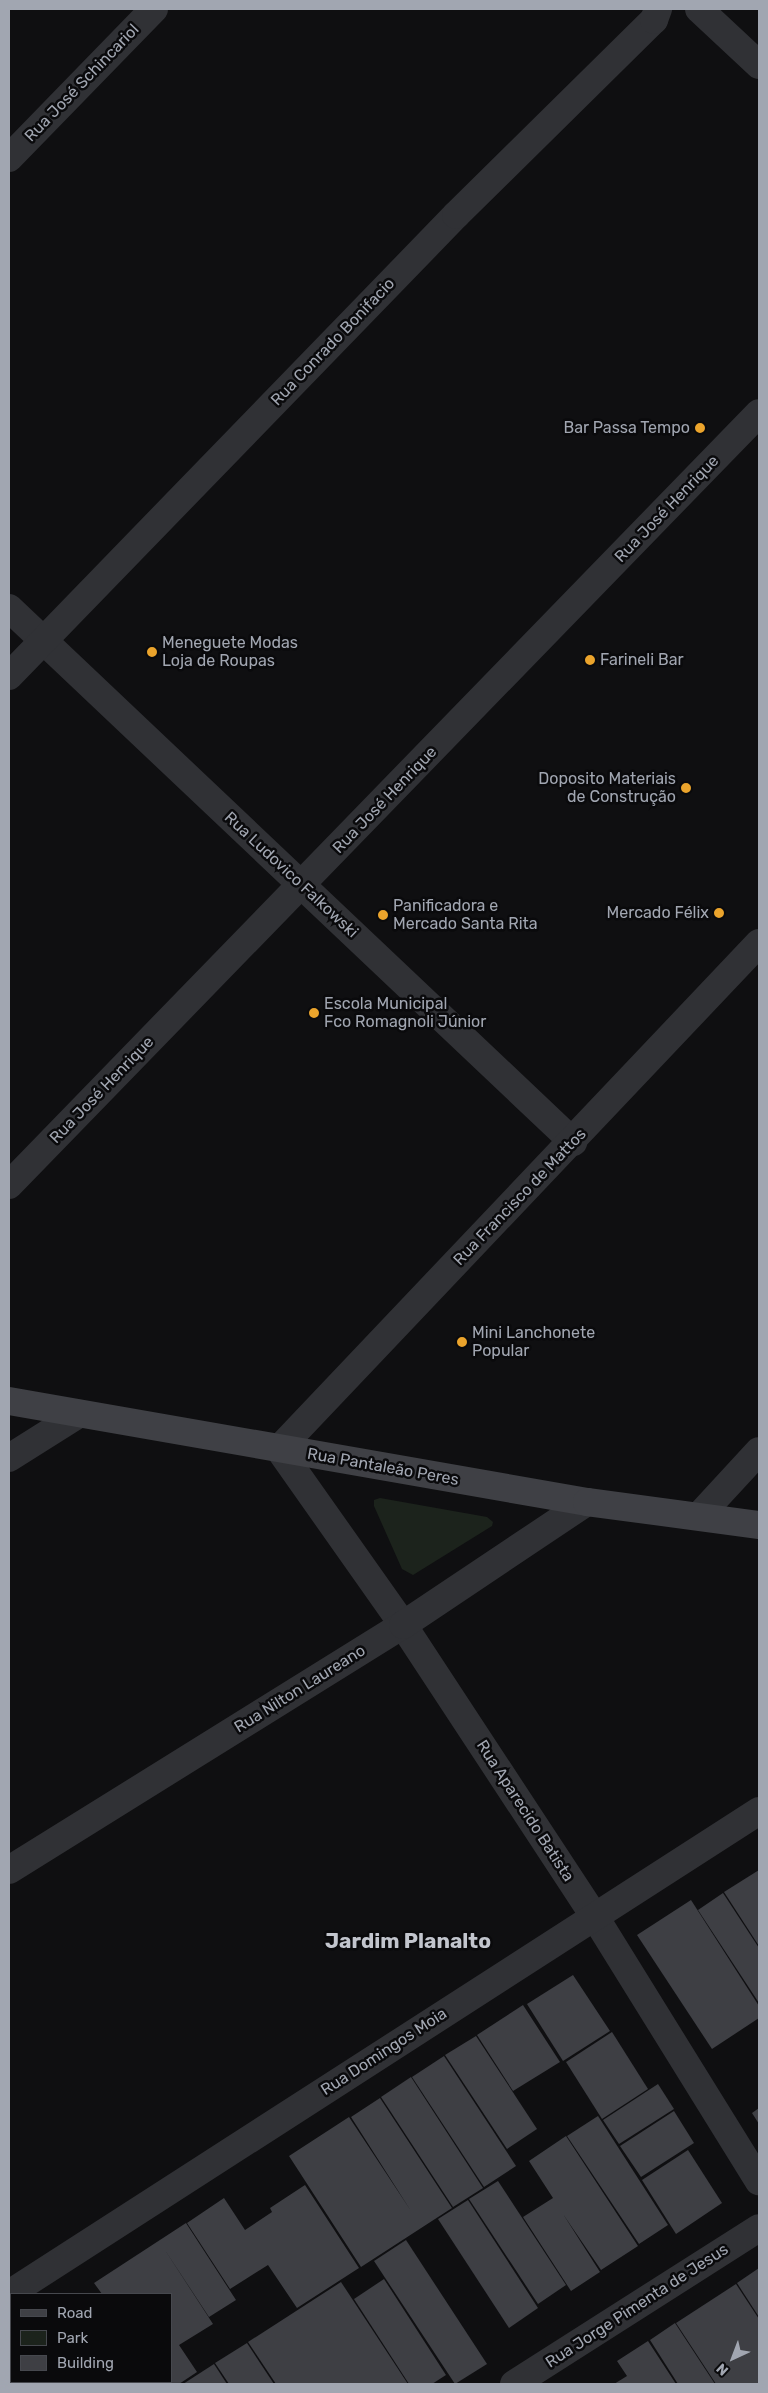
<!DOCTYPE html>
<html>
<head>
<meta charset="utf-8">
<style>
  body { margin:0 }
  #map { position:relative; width:768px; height:2393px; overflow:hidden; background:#0f0f11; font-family:Rubik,sans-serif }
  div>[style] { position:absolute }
  .green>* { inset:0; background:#1c231c }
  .building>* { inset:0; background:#3e3f44 }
  .street>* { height:28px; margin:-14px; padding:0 14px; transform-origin:14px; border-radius:14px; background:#303135 }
  .secondary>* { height:28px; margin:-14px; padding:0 14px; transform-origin:14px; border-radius:14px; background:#3f4045 }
  .dots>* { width:14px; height:14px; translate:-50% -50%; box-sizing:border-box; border:2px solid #0a0a0c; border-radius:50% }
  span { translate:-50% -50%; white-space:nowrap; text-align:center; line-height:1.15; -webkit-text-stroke:5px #0a0a0c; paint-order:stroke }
  .street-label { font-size:16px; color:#a1a6b1 }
  .poi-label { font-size:16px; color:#a1a6b1 }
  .right { translate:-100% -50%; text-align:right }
  .left { translate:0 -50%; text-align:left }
  .district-label { font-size:21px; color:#c2c5cd; font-weight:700 }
  .frame { position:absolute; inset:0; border:10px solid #a1a6b1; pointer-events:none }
  .legend { position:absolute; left:10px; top:2293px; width:162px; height:90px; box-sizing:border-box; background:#0a0a0c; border:1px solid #46484e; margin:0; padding:6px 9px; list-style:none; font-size:15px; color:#a1a6b1 }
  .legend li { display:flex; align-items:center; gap:10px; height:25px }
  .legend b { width:25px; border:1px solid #46484e }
  .north { position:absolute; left:708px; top:2333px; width:50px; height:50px; -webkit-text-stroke:4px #0a0a0c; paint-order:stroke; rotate:223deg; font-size:14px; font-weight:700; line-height:20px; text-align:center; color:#a1a6b1 }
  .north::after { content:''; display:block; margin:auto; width:18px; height:22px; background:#a1a6b1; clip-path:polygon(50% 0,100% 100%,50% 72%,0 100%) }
</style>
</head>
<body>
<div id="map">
  <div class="green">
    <div style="clip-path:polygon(380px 1498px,487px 1517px,493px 1522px,492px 1526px,413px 1575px,402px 1569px,374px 1506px,374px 1500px)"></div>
  </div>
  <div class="building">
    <div style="clip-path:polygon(759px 1870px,759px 1946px,724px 1892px)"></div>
    <div style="clip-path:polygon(723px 1893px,759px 1948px,759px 2003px,698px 1910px)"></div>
    <div style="clip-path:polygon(691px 1900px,759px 2006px,759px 2018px,712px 2049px,637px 1935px)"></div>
    <div style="clip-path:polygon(573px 1975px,610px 2031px,563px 2061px,527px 2004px)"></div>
    <div style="clip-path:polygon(523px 2005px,560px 2062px,513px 2091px,477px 2035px)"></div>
    <div style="clip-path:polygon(612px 2032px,648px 2089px,602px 2119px,566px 2062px)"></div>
    <div style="clip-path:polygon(476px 2036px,537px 2129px,507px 2149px,445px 2055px)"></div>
    <div style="clip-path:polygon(444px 2056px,516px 2166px,484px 2187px,412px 2077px)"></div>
    <div style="clip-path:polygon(411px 2077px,483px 2188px,453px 2207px,381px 2097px)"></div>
    <div style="clip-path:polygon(658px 2084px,674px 2109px,619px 2144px,603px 2120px)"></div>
    <div style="clip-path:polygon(380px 2098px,452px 2208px,361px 2267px,289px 2156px,349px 2117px,411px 2211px,351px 2117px)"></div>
    <div style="clip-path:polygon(759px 2108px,759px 2124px,752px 2113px)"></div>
    <div style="clip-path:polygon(674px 2111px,694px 2143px,641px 2177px,620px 2146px)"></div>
    <div style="clip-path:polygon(598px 2116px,668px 2225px,639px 2244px,567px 2136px)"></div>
    <div style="clip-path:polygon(566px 2136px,638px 2246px,601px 2270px,563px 2214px,600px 2272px,571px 2291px,523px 2217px,553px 2198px,529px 2161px)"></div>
    <div style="clip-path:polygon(688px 2150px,722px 2203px,676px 2234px,642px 2180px)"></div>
    <div style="clip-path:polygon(498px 2181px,566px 2285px,538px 2304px,469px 2199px)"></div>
    <div style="clip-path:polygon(305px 2185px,359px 2268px,297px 2308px,268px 2265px,230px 2289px,187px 2223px,224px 2198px,245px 2230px,272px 2212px,270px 2208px)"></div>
    <div style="clip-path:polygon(468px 2200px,538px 2308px,509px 2328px,438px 2219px)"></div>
    <div style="clip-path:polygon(186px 2223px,236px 2300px,209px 2317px,163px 2247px,213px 2324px,179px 2345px,197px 2372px,179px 2384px,160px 2384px,158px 2382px,171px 2382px,171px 2294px,102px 2294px,94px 2283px)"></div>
    <div style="clip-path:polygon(406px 2240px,487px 2364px,455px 2384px,374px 2261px)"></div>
    <div style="clip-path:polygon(759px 2268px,759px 2317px,737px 2283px)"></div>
    <div style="clip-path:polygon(384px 2279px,446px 2375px,432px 2384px,409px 2384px,354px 2299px)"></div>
    <div style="clip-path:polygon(341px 2282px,408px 2384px,276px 2384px,248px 2342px)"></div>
    <div style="clip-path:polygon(736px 2284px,759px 2319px,759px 2384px,716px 2384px,676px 2323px)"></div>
    <div style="clip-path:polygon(675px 2323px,715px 2384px,678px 2384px,650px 2340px)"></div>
    <div style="clip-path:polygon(11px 2327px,11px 2375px,9px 2371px)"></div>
    <div style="clip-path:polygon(648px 2341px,676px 2384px,614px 2384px,627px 2376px,617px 2361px)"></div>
    <div style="clip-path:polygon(247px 2343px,274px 2384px,229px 2384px,215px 2363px)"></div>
    <div style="clip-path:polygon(214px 2364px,227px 2384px,183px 2384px)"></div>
    <div style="clip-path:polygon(16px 2382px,55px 2382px,52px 2384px)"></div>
    <div style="clip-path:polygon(63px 2382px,92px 2382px,93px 2384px,59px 2384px)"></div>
  </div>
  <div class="street">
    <div style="left:699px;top:9px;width:82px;rotate:43deg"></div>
    <div style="left:9px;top:158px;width:208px;rotate:-45.8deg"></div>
    <div style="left:9px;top:608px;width:777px;rotate:43.43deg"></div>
    <div style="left:9px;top:676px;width:642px;rotate:-45.88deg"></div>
    <div style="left:456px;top:215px;width:278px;rotate:-44.6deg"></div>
    <div style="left:654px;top:20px;width:12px;rotate:-70deg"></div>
    <div style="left:759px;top:943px;width:697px;rotate:133.49deg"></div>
    <div style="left:279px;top:1449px;width:215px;rotate:54.8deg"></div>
    <div style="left:403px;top:1625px;width:349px;rotate:56.7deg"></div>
    <div style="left:595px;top:1917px;width:311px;rotate:58.2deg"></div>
    <div style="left:9px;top:1185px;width:1076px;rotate:-45.83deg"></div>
    <div style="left:9px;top:1458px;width:83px;rotate:-32.2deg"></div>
    <div style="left:699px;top:1516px;width:88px;rotate:-47.3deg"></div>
    <div style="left:9px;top:1870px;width:464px;rotate:-31.9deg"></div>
    <div style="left:403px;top:1625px;width:221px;rotate:-33.8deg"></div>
    <div style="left:9px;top:2294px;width:892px;rotate:-32.78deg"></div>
    <div style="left:514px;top:2384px;width:290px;rotate:-32.5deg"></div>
  </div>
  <div class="secondary">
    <div style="left:9px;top:1401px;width:587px;rotate:9.91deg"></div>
    <div style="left:587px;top:1502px;width:174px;rotate:7.6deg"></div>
  </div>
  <div class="dots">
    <div style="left:700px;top:428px;background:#eba42c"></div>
    <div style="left:152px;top:652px;background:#eba42c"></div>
    <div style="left:590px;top:660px;background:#eba42c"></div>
    <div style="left:686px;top:788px;background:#eba42c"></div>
    <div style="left:719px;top:913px;background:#eba42c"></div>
    <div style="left:383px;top:915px;background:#eba42c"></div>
    <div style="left:314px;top:1013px;background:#eba42c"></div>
    <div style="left:462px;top:1342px;background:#eba42c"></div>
  </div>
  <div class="street-label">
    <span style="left:82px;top:83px;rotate:-46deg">Rua José Schincariol</span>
    <span style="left:333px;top:342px;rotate:-46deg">Rua Conrado Bonifacio</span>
    <span style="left:667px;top:509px;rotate:-46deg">Rua José Henrique</span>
    <span style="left:385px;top:800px;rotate:-46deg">Rua José Henrique</span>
    <span style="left:291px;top:875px;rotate:43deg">Rua Ludovico Falkowski</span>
    <span style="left:102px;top:1090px;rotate:-46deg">Rua José Henrique</span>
    <span style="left:520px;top:1197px;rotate:-46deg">Rua Francisco de Mattos</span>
    <span style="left:383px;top:1467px;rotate:10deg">Rua Pantaleão Peres</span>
    <span style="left:300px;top:1689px;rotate:-32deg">Rua Nilton Laureano</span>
    <span style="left:525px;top:1811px;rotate:57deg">Rua Aparecido Batista</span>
    <span style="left:384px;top:2052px;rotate:-33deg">Rua Domingos Moia</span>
    <span style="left:637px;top:2306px;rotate:-33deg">Rua Jorge Pimenta de Jesus</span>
  </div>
  <div class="poi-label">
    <span class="right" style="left:690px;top:428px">Bar Passa Tempo</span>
    <span class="left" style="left:162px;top:652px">Meneguete Modas<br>Loja de Roupas</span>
    <span class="left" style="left:600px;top:660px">Farineli Bar</span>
    <span class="right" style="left:676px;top:788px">Doposito Materiais<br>de Construção</span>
    <span class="left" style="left:393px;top:915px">Panificadora e<br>Mercado Santa Rita</span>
    <span class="right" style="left:709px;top:913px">Mercado Félix</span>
    <span class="left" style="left:324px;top:1013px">Escola Municipal<br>Fco Romagnoli Júnior</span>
    <span class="left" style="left:472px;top:1342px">Mini Lanchonete<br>Popular</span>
  </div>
  <div class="district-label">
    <span style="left:408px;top:1941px">Jardim Planalto</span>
  </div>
  <div class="frame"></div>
  <ul class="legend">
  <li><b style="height:6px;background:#3f4045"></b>Road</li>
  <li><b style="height:14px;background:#1c231c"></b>Park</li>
  <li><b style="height:14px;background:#3e3f44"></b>Building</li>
  </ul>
  <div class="north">N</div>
</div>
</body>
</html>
